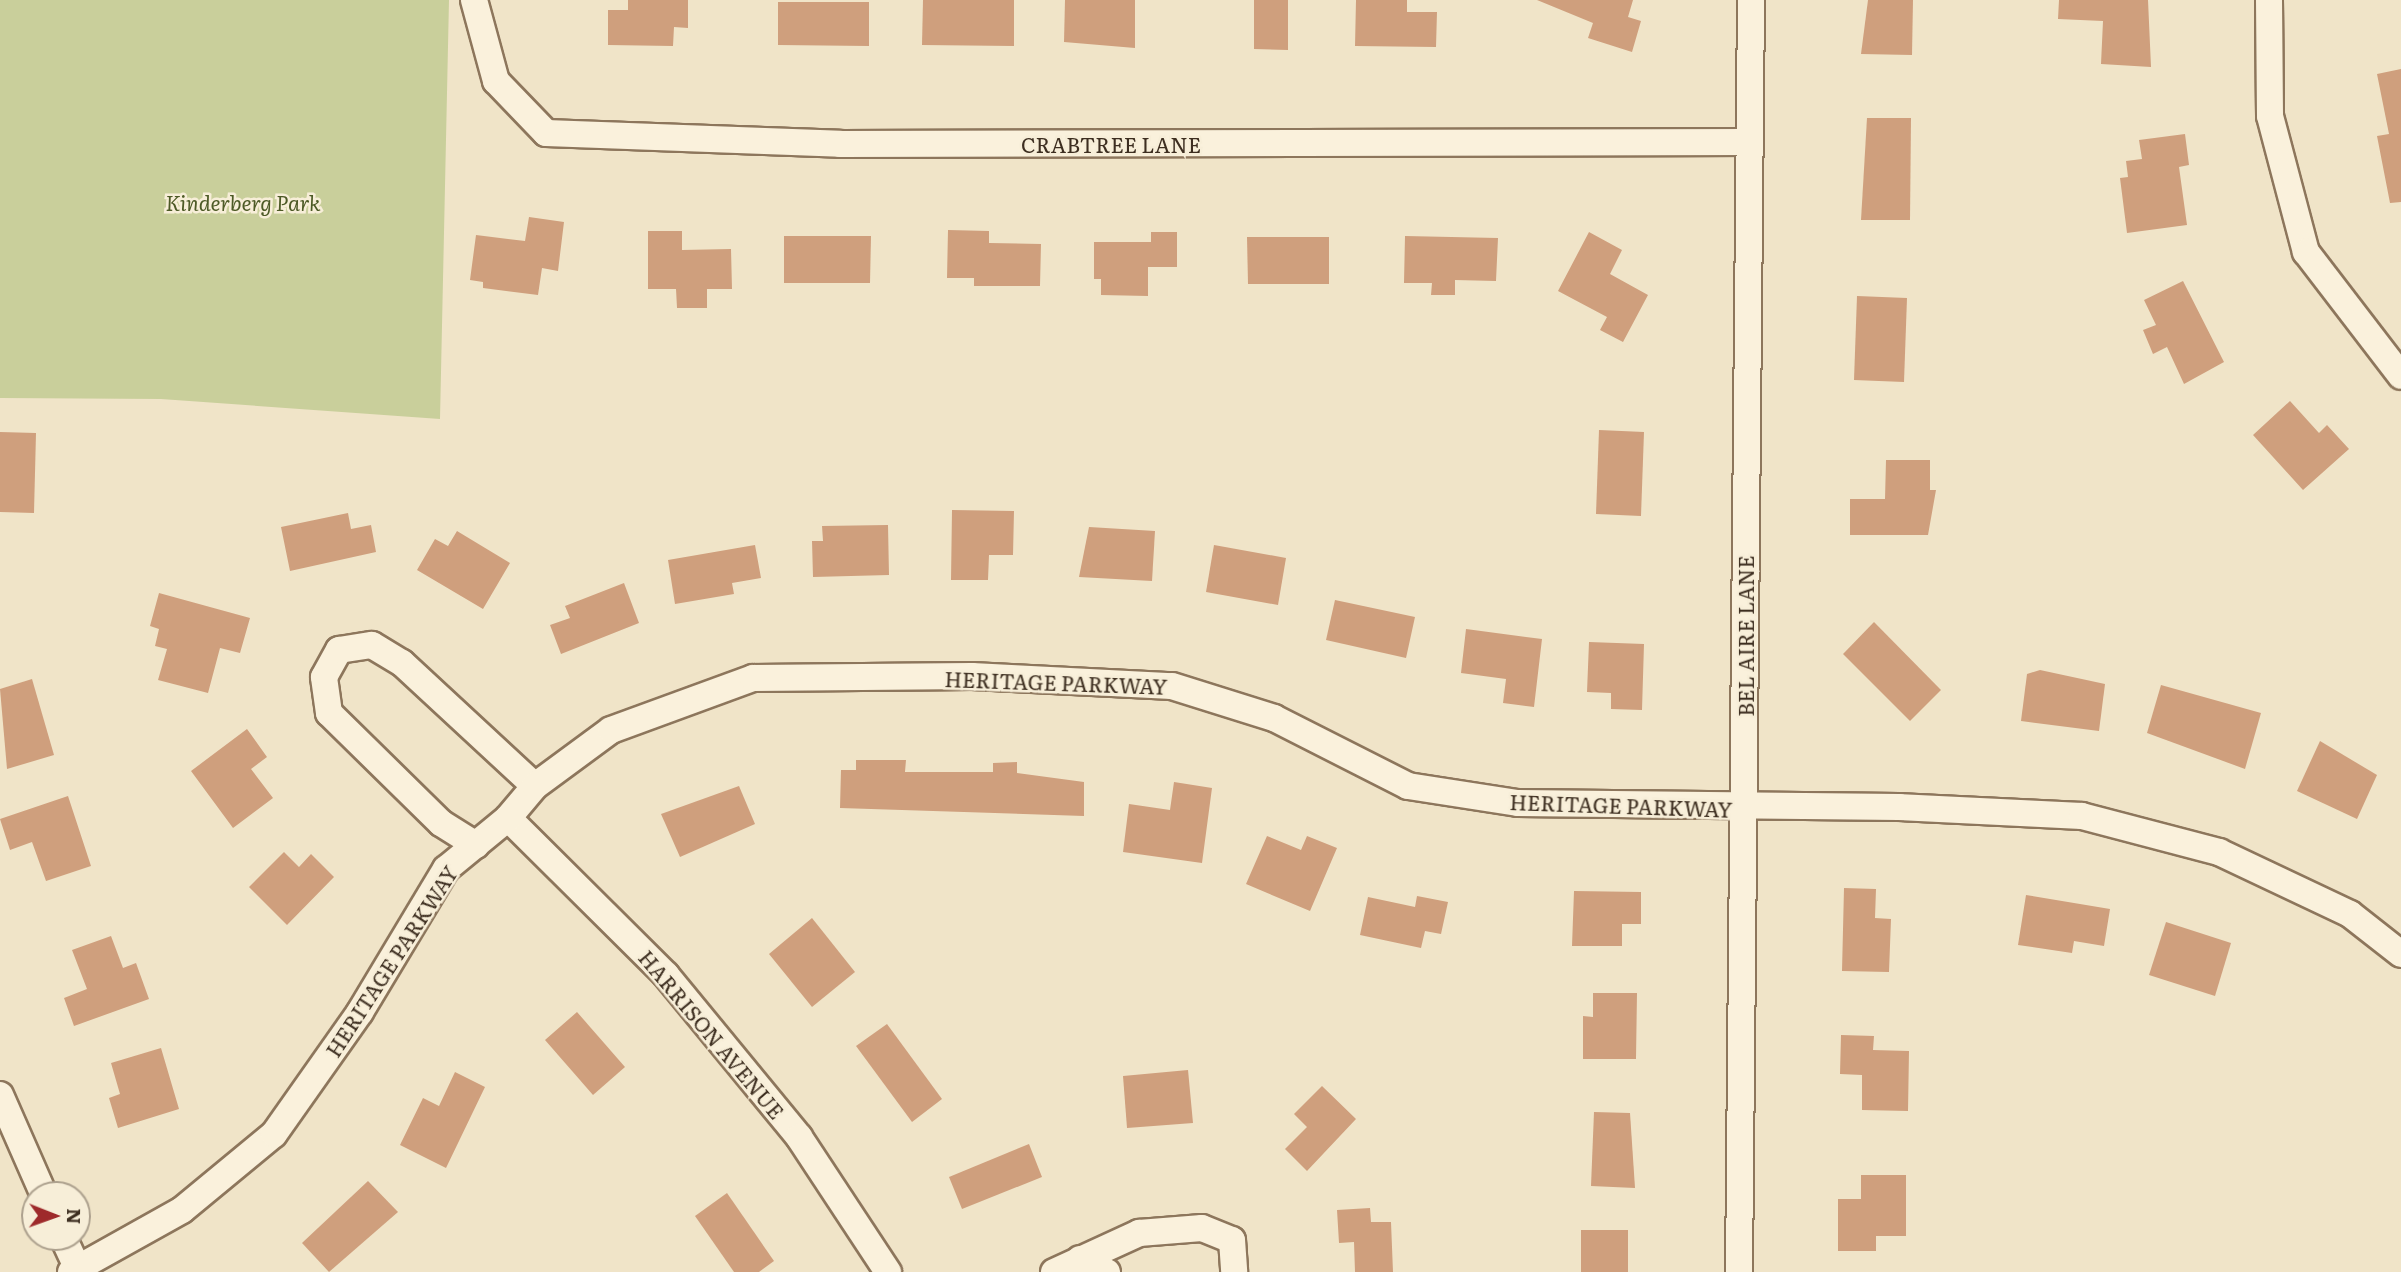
<!DOCTYPE html>
<html>
<head>
<meta charset="utf-8">
<style>
  body { margin:0 }
  #map { position:relative; width:2401px; height:1272px; overflow:hidden; background:#f0e4c8; font-family:Literata,serif }
  div>[style] { position:absolute }
  .green>* { inset:0; background:#c9cf9b }
  .building>* { inset:0; background:#cf9f7d }
  .roads { filter:drop-shadow(2px 0 #8d765c) drop-shadow(-2px 0 #8d765c) drop-shadow(0 2px #8d765c) drop-shadow(0 -2px #8d765c) }
  .minor>* { height:26px; margin:-13px; padding:0 13px; transform-origin:13px; border-radius:13px; background:#faf1dc }
  span { translate:-50% -50%; white-space:nowrap; text-align:center; line-height:1.15; -webkit-text-stroke:5px #f7eed8; paint-order:stroke }
  .street-label { font-size:21px; color:#3d2e20 }
  .park-label { font-size:21px; color:#4d5a26; font-style:italic }
  .north { position:absolute; left:21px; top:1181px; width:70px; height:70px; box-sizing:border-box; background:#f7eed8; border:2px solid #ada18e; border-radius:50%; rotate:91deg; font-size:19px; font-weight:700; line-height:28px; text-align:center; color:#3d2e20 }
  .north::after { content:''; display:block; margin:auto; width:24px; height:32px; background:#9e2a2b; clip-path:polygon(50% 0,100% 100%,50% 72%,0 100%) }
</style>
</head>
<body>
<div id="map">
  <div class="green">
    <div style="clip-path:polygon(0 0,449px 0,440px 419px,161px 399px,0 398px)"></div>
  </div>
  <div class="building">
    <div style="clip-path:polygon(628px 0,688px 0,688px 28px,674px 27px,673px 46px,608px 45px,608px 10px,628px 10px)"></div>
    <div style="clip-path:polygon(923px 0,1014px 0,1014px 46px,922px 45px)"></div>
    <div style="clip-path:polygon(1065px 0,1135px 0,1135px 48px,1064px 42px)"></div>
    <div style="clip-path:polygon(1254px 0,1288px 0,1288px 50px,1254px 49px)"></div>
    <div style="clip-path:polygon(1356px 0,1407px 0,1407px 12px,1437px 12px,1436px 47px,1355px 46px)"></div>
    <div style="clip-path:polygon(1537px 0,1633px 0,1628px 17px,1641px 21px,1632px 52px,1588px 38px,1593px 23px)"></div>
    <div style="clip-path:polygon(1868px 0,1913px 0,1912px 55px,1861px 54px)"></div>
    <div style="clip-path:polygon(2059px 0,2148px 0,2151px 67px,2101px 64px,2103px 21px,2058px 19px)"></div>
    <div style="clip-path:polygon(778px 2px,869px 2px,869px 46px,778px 45px)"></div>
    <div style="clip-path:polygon(2401px 69px,2401px 202px,2390px 203px,2377px 136px,2389px 134px,2377px 74px)"></div>
    <div style="clip-path:polygon(1867px 118px,1911px 118px,1910px 220px,1861px 220px)"></div>
    <div style="clip-path:polygon(2185px 134px,2189px 165px,2179px 167px,2187px 225px,2127px 233px,2120px 178px,2128px 177px,2126px 161px,2142px 159px,2139px 140px)"></div>
    <div style="clip-path:polygon(529px 217px,564px 222px,558px 271px,542px 268px,538px 295px,483px 288px,483px 282px,470px 280px,476px 235px,525px 241px)"></div>
    <div style="clip-path:polygon(948px 230px,989px 231px,989px 243px,1041px 244px,1040px 286px,974px 286px,974px 278px,947px 278px)"></div>
    <div style="clip-path:polygon(648px 231px,682px 231px,682px 250px,731px 249px,732px 289px,707px 289px,707px 308px,677px 308px,676px 289px,648px 289px)"></div>
    <div style="clip-path:polygon(1151px 232px,1177px 232px,1177px 267px,1148px 267px,1148px 296px,1101px 295px,1101px 279px,1094px 279px,1094px 242px,1151px 242px)"></div>
    <div style="clip-path:polygon(1589px 232px,1622px 250px,1610px 274px,1648px 295px,1623px 342px,1600px 330px,1607px 317px,1558px 291px)"></div>
    <div style="clip-path:polygon(784px 236px,871px 236px,870px 283px,784px 283px)"></div>
    <div style="clip-path:polygon(1405px 236px,1498px 238px,1496px 281px,1455px 280px,1455px 295px,1431px 295px,1432px 283px,1404px 283px)"></div>
    <div style="clip-path:polygon(1247px 237px,1329px 237px,1329px 284px,1248px 284px)"></div>
    <div style="clip-path:polygon(2183px 281px,2224px 362px,2184px 384px,2167px 347px,2153px 354px,2143px 330px,2156px 325px,2144px 300px)"></div>
    <div style="clip-path:polygon(1857px 296px,1907px 298px,1904px 382px,1854px 380px)"></div>
    <div style="clip-path:polygon(2290px 401px,2319px 433px,2327px 425px,2349px 449px,2303px 490px,2253px 435px)"></div>
    <div style="clip-path:polygon(1599px 430px,1644px 432px,1641px 516px,1596px 514px)"></div>
    <div style="clip-path:polygon(0 432px,36px 433px,34px 513px,0 512px)"></div>
    <div style="clip-path:polygon(1886px 460px,1930px 460px,1930px 490px,1936px 490px,1928px 535px,1850px 535px,1850px 499px,1885px 499px)"></div>
    <div style="clip-path:polygon(952px 510px,1014px 511px,1013px 555px,989px 555px,988px 580px,951px 580px)"></div>
    <div style="clip-path:polygon(348px 513px,351px 529px,371px 525px,376px 552px,290px 571px,281px 527px)"></div>
    <div style="clip-path:polygon(888px 525px,889px 575px,813px 577px,812px 541px,823px 541px,822px 526px)"></div>
    <div style="clip-path:polygon(1089px 527px,1155px 531px,1152px 581px,1079px 577px)"></div>
    <div style="clip-path:polygon(457px 531px,510px 563px,483px 609px,417px 570px,435px 539px,448px 546px)"></div>
    <div style="clip-path:polygon(755px 545px,761px 578px,732px 583px,734px 594px,675px 604px,668px 560px)"></div>
    <div style="clip-path:polygon(1214px 545px,1286px 558px,1278px 605px,1206px 592px)"></div>
    <div style="clip-path:polygon(624px 583px,639px 623px,561px 654px,550px 625px,570px 618px,565px 606px)"></div>
    <div style="clip-path:polygon(159px 593px,250px 618px,240px 653px,220px 648px,208px 693px,158px 680px,167px 649px,155px 646px,159px 629px,150px 626px)"></div>
    <div style="clip-path:polygon(1335px 600px,1415px 617px,1406px 658px,1326px 640px)"></div>
    <div style="clip-path:polygon(1874px 622px,1941px 690px,1910px 721px,1843px 654px)"></div>
    <div style="clip-path:polygon(1466px 629px,1542px 639px,1534px 707px,1503px 703px,1506px 679px,1461px 673px)"></div>
    <div style="clip-path:polygon(1589px 642px,1644px 644px,1642px 710px,1611px 709px,1611px 693px,1587px 692px)"></div>
    <div style="clip-path:polygon(2040px 670px,2105px 684px,2099px 731px,2021px 721px,2027px 674px)"></div>
    <div style="clip-path:polygon(32px 679px,54px 755px,7px 769px,0 689px)"></div>
    <div style="clip-path:polygon(2161px 685px,2261px 713px,2245px 769px,2147px 733px)"></div>
    <div style="clip-path:polygon(247px 729px,267px 757px,251px 769px,273px 798px,233px 828px,191px 771px)"></div>
    <div style="clip-path:polygon(2320px 741px,2377px 775px,2357px 819px,2297px 791px)"></div>
    <div style="clip-path:polygon(856px 760px,906px 760px,905px 772px,993px 772px,993px 763px,1017px 762px,1017px 773px,1084px 782px,1084px 816px,840px 808px,841px 770px,856px 770px)"></div>
    <div style="clip-path:polygon(1174px 782px,1212px 788px,1202px 863px,1123px 852px,1129px 804px,1170px 810px)"></div>
    <div style="clip-path:polygon(739px 786px,755px 824px,680px 857px,661px 814px)"></div>
    <div style="clip-path:polygon(68px 796px,91px 866px,46px 881px,32px 842px,10px 850px,0 819px)"></div>
    <div style="clip-path:polygon(1267px 836px,1301px 850px,1307px 836px,1337px 848px,1310px 911px,1246px 884px)"></div>
    <div style="clip-path:polygon(284px 852px,299px 867px,311px 854px,334px 877px,287px 925px,249px 887px)"></div>
    <div style="clip-path:polygon(1844px 888px,1876px 889px,1875px 918px,1891px 919px,1889px 972px,1842px 971px)"></div>
    <div style="clip-path:polygon(1574px 891px,1641px 892px,1641px 924px,1622px 924px,1622px 946px,1572px 946px)"></div>
    <div style="clip-path:polygon(2026px 895px,2110px 909px,2104px 946px,2074px 941px,2072px 953px,2018px 945px)"></div>
    <div style="clip-path:polygon(1417px 896px,1448px 902px,1441px 934px,1425px 931px,1421px 948px,1360px 935px,1368px 897px,1415px 907px)"></div>
    <div style="clip-path:polygon(812px 918px,855px 972px,812px 1007px,769px 954px)"></div>
    <div style="clip-path:polygon(2166px 922px,2231px 943px,2215px 996px,2149px 975px)"></div>
    <div style="clip-path:polygon(111px 936px,123px 968px,136px 963px,149px 999px,74px 1026px,64px 998px,87px 989px,72px 950px)"></div>
    <div style="clip-path:polygon(1593px 993px,1637px 993px,1636px 1059px,1583px 1059px,1583px 1016px,1593px 1017px)"></div>
    <div style="clip-path:polygon(577px 1012px,625px 1067px,593px 1095px,545px 1040px)"></div>
    <div style="clip-path:polygon(887px 1024px,942px 1099px,912px 1122px,856px 1046px)"></div>
    <div style="clip-path:polygon(1841px 1035px,1874px 1036px,1873px 1050px,1909px 1051px,1908px 1111px,1862px 1110px,1862px 1075px,1840px 1074px)"></div>
    <div style="clip-path:polygon(161px 1048px,179px 1109px,118px 1128px,109px 1098px,120px 1094px,111px 1063px)"></div>
    <div style="clip-path:polygon(1188px 1070px,1193px 1123px,1127px 1128px,1123px 1076px)"></div>
    <div style="clip-path:polygon(455px 1072px,485px 1087px,446px 1168px,400px 1145px,423px 1098px,439px 1106px)"></div>
    <div style="clip-path:polygon(1322px 1086px,1356px 1119px,1307px 1171px,1285px 1149px,1307px 1127px,1294px 1114px)"></div>
    <div style="clip-path:polygon(1594px 1112px,1630px 1113px,1635px 1188px,1591px 1186px)"></div>
    <div style="clip-path:polygon(1029px 1144px,1042px 1177px,962px 1209px,949px 1177px)"></div>
    <div style="clip-path:polygon(1861px 1175px,1906px 1175px,1906px 1236px,1876px 1236px,1876px 1251px,1838px 1251px,1838px 1199px,1861px 1199px)"></div>
    <div style="clip-path:polygon(368px 1181px,398px 1212px,329px 1272px,302px 1243px)"></div>
    <div style="clip-path:polygon(727px 1193px,774px 1261px,759px 1272px,734px 1272px,695px 1216px)"></div>
    <div style="clip-path:polygon(1370px 1208px,1371px 1222px,1391px 1222px,1393px 1272px,1355px 1272px,1354px 1242px,1339px 1243px,1337px 1210px)"></div>
    <div style="clip-path:polygon(1581px 1230px,1628px 1230px,1628px 1272px,1581px 1272px)"></div>
  </div>
  <div class="roads">
    <div class="minor">
      <div style="left:474px;top:0;width:84px;rotate:74.8deg"></div>
      <div style="left:496px;top:81px;width:72px;rotate:46.1deg"></div>
      <div style="left:546px;top:133px;width:294px;rotate:2.1deg"></div>
      <div style="left:840px;top:144px;width:909px;rotate:-0.13deg"></div>
      <div style="left:2269px;top:0;width:116px;rotate:89.5deg"></div>
      <div style="left:2270px;top:116px;width:141px;rotate:75.2deg"></div>
      <div style="left:2306px;top:252px;width:156px;rotate:52.5deg"></div>
      <div style="left:508px;top:818px;width:223px;rotate:44.8deg"></div>
      <div style="left:666px;top:975px;width:210px;rotate:50.6deg"></div>
      <div style="left:799px;top:1137px;width:162px;rotate:56.6deg"></div>
      <div style="left:476px;top:845px;width:41px;rotate:-147.8deg"></div>
      <div style="left:441px;top:823px;width:157px;rotate:-135.5deg"></div>
      <div style="left:329px;top:713px;width:36px;rotate:-98deg"></div>
      <div style="left:324px;top:677px;width:31px;rotate:-61deg"></div>
      <div style="left:339px;top:650px;width:33px;rotate:-9deg"></div>
      <div style="left:372px;top:645px;width:35px;rotate:31deg"></div>
      <div style="left:402px;top:663px;width:181px;rotate:42.8deg"></div>
      <div style="left:0;top:1095px;width:109px;rotate:66.3deg"></div>
      <div style="left:63px;top:1237px;width:38px;rotate:65deg"></div>
      <div style="left:1080px;top:1259px;width:30px;rotate:26deg"></div>
      <div style="left:71px;top:1272px;width:127px;rotate:-29.2deg"></div>
      <div style="left:182px;top:1210px;width:119px;rotate:-39.6deg"></div>
      <div style="left:274px;top:1134px;width:149px;rotate:-54.8deg"></div>
      <div style="left:360px;top:1012px;width:167px;rotate:-59deg"></div>
      <div style="left:446px;top:869px;width:80px;rotate:-39.4deg"></div>
      <div style="left:508px;top:818px;width:42px;rotate:-49.8deg"></div>
      <div style="left:535px;top:786px;width:94px;rotate:-36.4deg"></div>
      <div style="left:611px;top:730px;width:151px;rotate:-20.1deg"></div>
      <div style="left:753px;top:678px;width:219px;rotate:-0.5deg"></div>
      <div style="left:972px;top:676px;width:200px;rotate:2.9deg"></div>
      <div style="left:1172px;top:686px;width:107px;rotate:17.4deg"></div>
      <div style="left:1274px;top:718px;width:150px;rotate:26.9deg"></div>
      <div style="left:1408px;top:786px;width:111px;rotate:8.8deg"></div>
      <div style="left:1518px;top:803px;width:381px;rotate:0.6deg"></div>
      <div style="left:1899px;top:807px;width:183px;rotate:2.8deg"></div>
      <div style="left:2082px;top:816px;width:142px;rotate:14.7deg"></div>
      <div style="left:2219px;top:852px;width:145px;rotate:25.3deg"></div>
      <div style="left:2350px;top:914px;width:65px;rotate:38.1deg"></div>
      <div style="left:1054px;top:1272px;width:94px;rotate:-24.6deg"></div>
      <div style="left:1139px;top:1233px;width:63px;rotate:-4.5deg"></div>
      <div style="left:1202px;top:1228px;width:32px;rotate:22deg"></div>
      <div style="left:1232px;top:1240px;width:32px;rotate:86deg"></div>
      <div style="left:1739px;top:1272px;width:1272px;rotate:-89.46deg"></div>
    </div>
  </div>
  <div class="street-label">
    <span style="left:1111px;top:144px">CRABTREE LANE</span>
    <span style="left:1745px;top:636px;rotate:-90deg">BEL AIRE LANE</span>
    <span style="left:1056px;top:682px;rotate:2deg">HERITAGE PARKWAY</span>
    <span style="left:1621px;top:805px;rotate:2deg">HERITAGE PARKWAY</span>
    <span style="left:391px;top:961px;rotate:-57deg">HERITAGE PARKWAY</span>
    <span style="left:712px;top:1034px;rotate:50deg">HARRISON AVENUE</span>
  </div>
  <div class="park-label">
    <span style="left:243px;top:202px">Kinderberg Park</span>
  </div>
  <div class="north">N</div>
</div>
</body>
</html>
